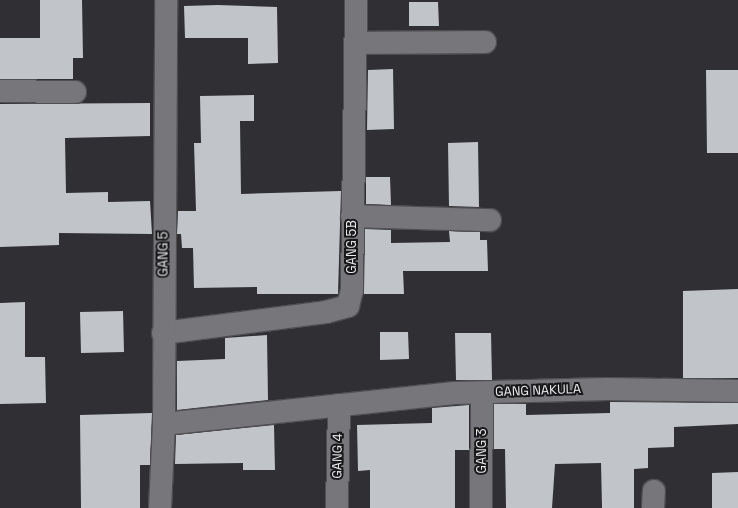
<!DOCTYPE html>
<html>
<head>
<meta charset="utf-8">
<style>
  body { margin:0 }
  #map { position:relative; width:738px; height:508px; overflow:hidden; background:#303034; font-family:"Space Grotesk",sans-serif }
  div>[style] { position:absolute }
  .building>* { inset:0; background:#c1c4c9 }
  .roads { filter:drop-shadow(1px 0 #4f4f52) drop-shadow(-1px 0 #4f4f52) drop-shadow(0 1px #4f4f52) drop-shadow(0 -1px #4f4f52) }
  .minor>* { height:22px; margin:-11px; padding:0 11px; transform-origin:11px; border-radius:11px; background:#76767b }
  span { translate:-50% -50%; white-space:nowrap; text-align:center; line-height:1.15; -webkit-text-stroke:4px #18181a; paint-order:stroke }
  .street-label { font-size:13px; color:#eaeaed }
</style>
</head>
<body>
<div id="map">
  <div class="building">
    <div style="clip-path:polygon(40px 0,82px 0,83px 58px,73px 58px,73px 79px,0 79px,0 38px,40px 38px)"></div>
    <div style="clip-path:polygon(409px 2px,438px 2px,439px 26px,409px 26px)"></div>
    <div style="clip-path:polygon(218px 5px,277px 7px,278px 63px,248px 64px,248px 38px,185px 38px,184px 6px)"></div>
    <div style="clip-path:polygon(393px 69px,394px 129px,367px 130px,368px 70px)"></div>
    <div style="clip-path:polygon(706px 70px,738px 70px,738px 153px,707px 153px)"></div>
    <div style="clip-path:polygon(254px 95px,254px 121px,240px 121px,241px 194px,341px 191px,338px 294px,257px 294px,257px 287px,194px 288px,193px 248px,182px 248px,181px 234px,177px 234px,178px 211px,196px 211px,194px 143px,201px 143px,200px 96px)"></div>
    <div style="clip-path:polygon(150px 103px,150px 136px,65px 138px,66px 193px,108px 192px,108px 202px,150px 201px,152px 234px,59px 233px,59px 245px,0 247px,0 104px)"></div>
    <div style="clip-path:polygon(478px 142px,479px 207px,449px 206px,448px 143px)"></div>
    <div style="clip-path:polygon(366px 177px,390px 177px,391px 205px,366px 204px)"></div>
    <div style="clip-path:polygon(365px 229px,391px 230px,391px 243px,450px 242px,449px 231px,480px 232px,480px 240px,487px 240px,488px 271px,403px 271px,404px 294px,364px 294px)"></div>
    <div style="clip-path:polygon(738px 289px,738px 378px,683px 378px,683px 291px)"></div>
    <div style="clip-path:polygon(25px 302px,25px 357px,45px 357px,46px 403px,0 404px,0 303px)"></div>
    <div style="clip-path:polygon(123px 311px,124px 352px,81px 353px,80px 312px)"></div>
    <div style="clip-path:polygon(380px 332px,408px 332px,409px 359px,380px 360px)"></div>
    <div style="clip-path:polygon(455px 333px,491px 333px,492px 380px,456px 380px)"></div>
    <div style="clip-path:polygon(267px 335px,268px 400px,177px 410px,177px 361px,225px 359px,225px 338px)"></div>
    <div style="clip-path:polygon(610px 402px,738px 403px,738px 424px,674px 427px,674px 447px,648px 448px,648px 468px,634px 469px,634px 508px,602px 508px,601px 463px,555px 464px,552px 508px,506px 508px,505px 449px,494px 449px,494px 404px,526px 404px,526px 415px,610px 413px)"></div>
    <div style="clip-path:polygon(469px 405px,469px 450px,455px 450px,455px 508px,370px 508px,370px 470px,358px 471px,357px 425px,432px 423px,432px 408px)"></div>
    <div style="clip-path:polygon(152px 413px,150px 465px,140px 465px,140px 508px,81px 508px,80px 415px)"></div>
    <div style="clip-path:polygon(274px 425px,275px 470px,243px 470px,243px 463px,175px 464px,176px 435px)"></div>
    <div style="clip-path:polygon(738px 472px,738px 508px,712px 508px,712px 473px)"></div>
  </div>
  <div class="roads">
    <div class="minor">
      <div style="left:355px;top:43px;width:130px;rotate:-0.4deg"></div>
      <div style="left:0;top:91px;width:75px;rotate:0.8deg"></div>
      <div style="left:352px;top:216px;width:138px;rotate:1.7deg"></div>
      <div style="left:163px;top:333px;width:164px;rotate:-7.3deg"></div>
      <div style="left:326px;top:312px;width:23px;rotate:-15deg"></div>
      <div style="left:348px;top:306px;width:16px;rotate:-76deg"></div>
      <div style="left:352px;top:290px;width:290px;rotate:-89.2deg"></div>
      <div style="left:164px;top:424px;width:292px;rotate:-6.1deg"></div>
      <div style="left:454px;top:393px;width:153px;rotate:-1.5deg"></div>
      <div style="left:607px;top:389px;width:131px;rotate:0.9deg"></div>
      <div style="left:160px;top:508px;width:84px;rotate:-87.3deg"></div>
      <div style="left:164px;top:424px;width:424px;rotate:-89.7deg"></div>
      <div style="left:337px;top:508px;width:103px;rotate:-88.9deg"></div>
      <div style="left:481px;top:508px;width:115px;rotate:-89.5deg"></div>
      <div style="left:653px;top:508px;width:17px;rotate:-87deg"></div>
    </div>
  </div>
  <div class="street-label">
    <span style="left:352px;top:247px;rotate:-90deg">GANG 5B</span>
    <span style="left:164px;top:254px;rotate:-90deg">GANG 5</span>
    <span style="left:538px;top:391px;rotate:-2deg">GANG NAKULA</span>
    <span style="left:482px;top:451px;rotate:-90deg">GANG 3</span>
    <span style="left:338px;top:456px;rotate:-89deg">GANG 4</span>
  </div>
</div>
</body>
</html>
